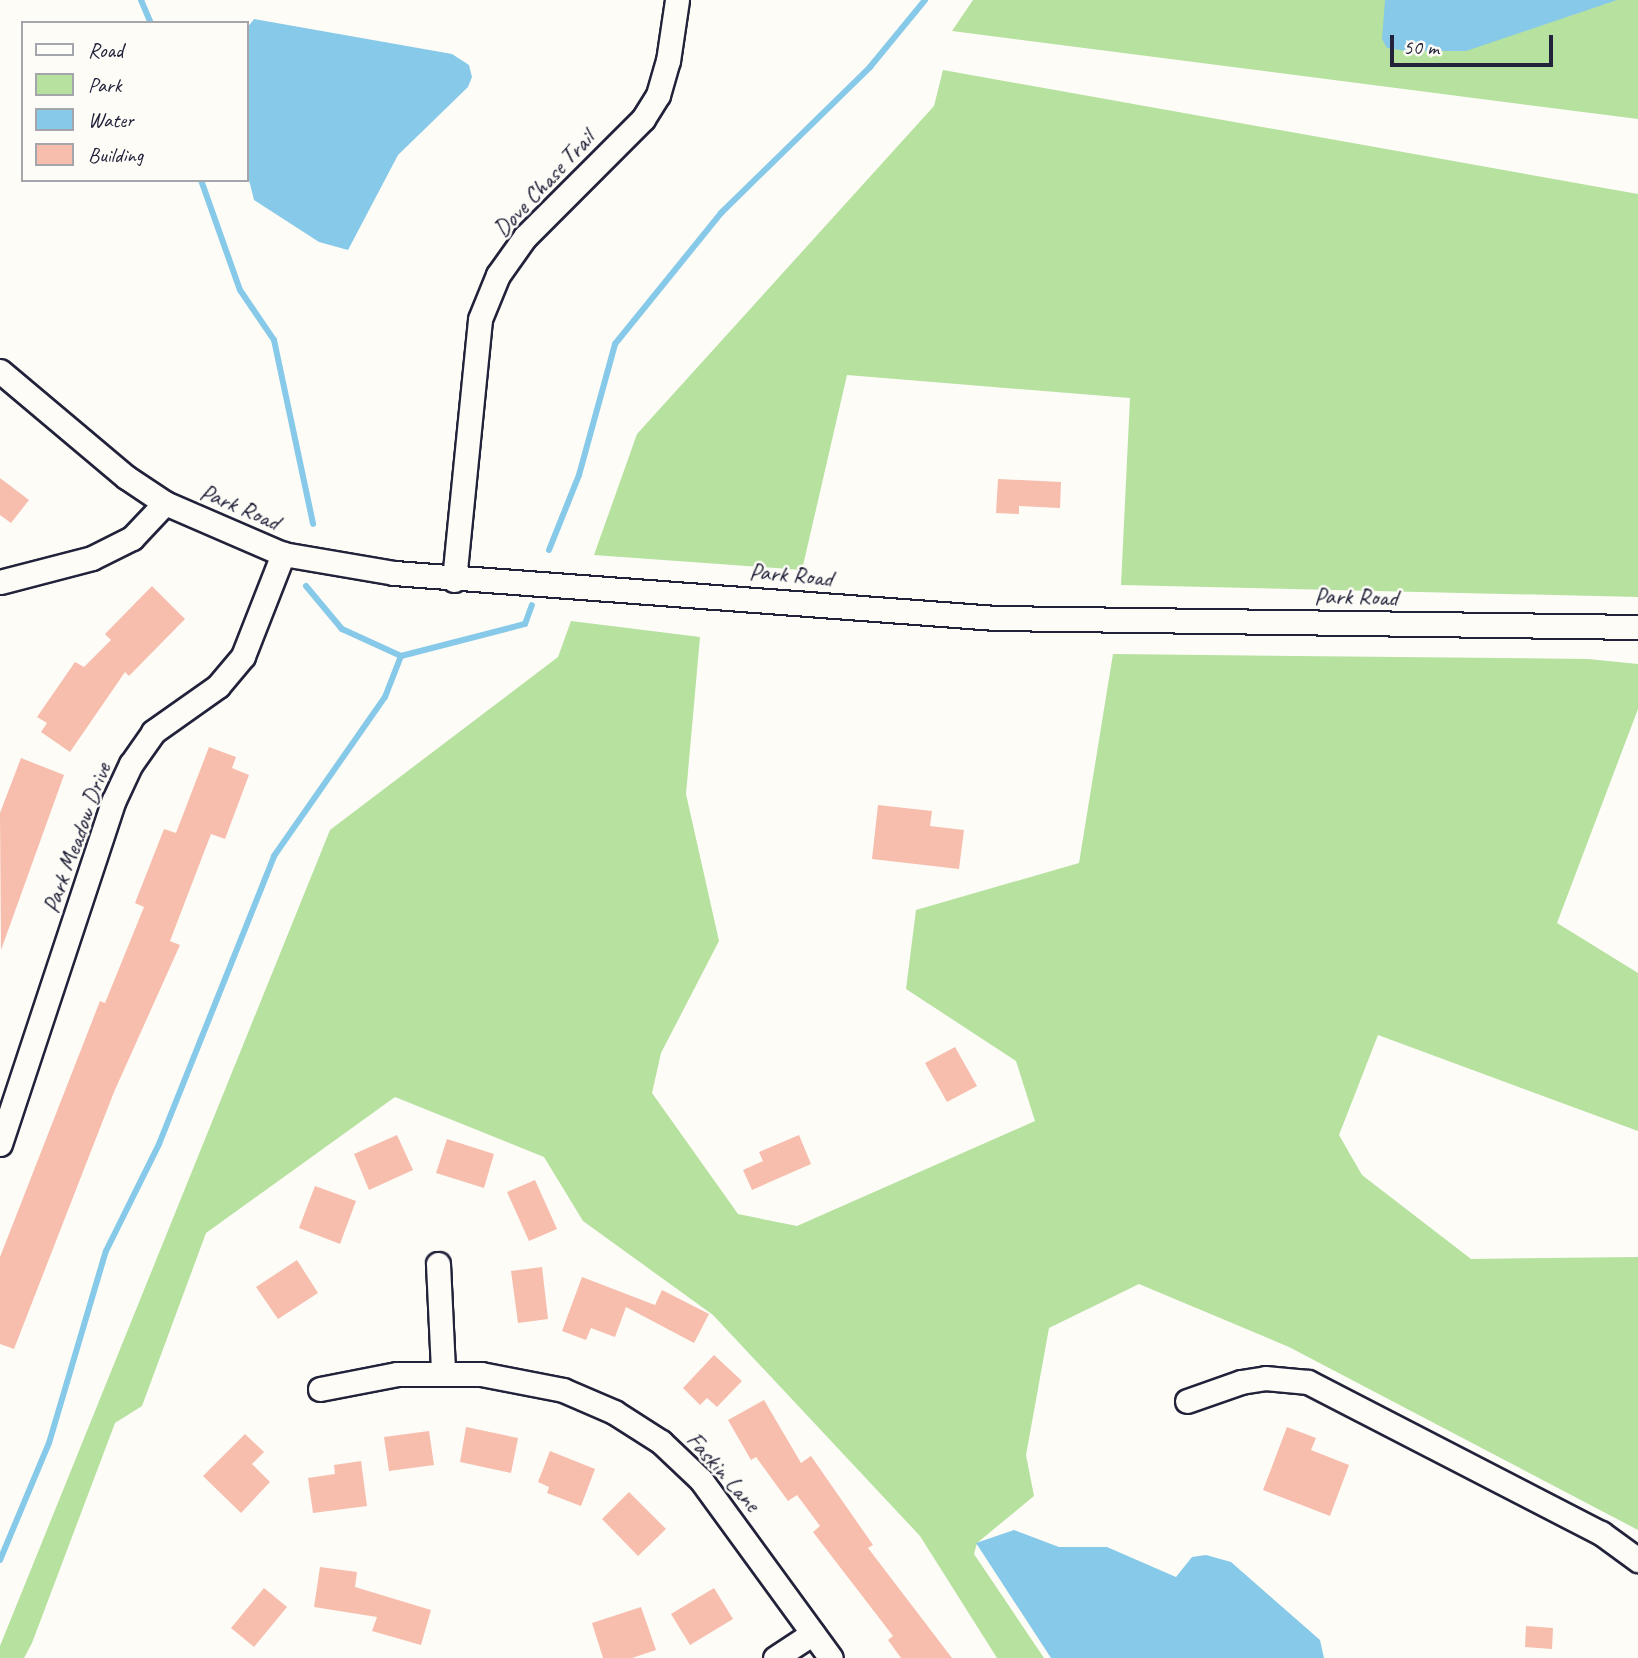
<!DOCTYPE html>
<html>
<head>
<meta charset="utf-8">
<style>
  body { margin:0 }
  #map { position:relative; width:1638px; height:1658px; overflow:hidden; background:#fdfcf7; font-family:Caveat,sans-serif }
  div>[style] { position:absolute }
  .green>* { inset:0; background:#b6e19f }
  .water>* { inset:0; background:#87c9e8 }
  .stream>* { height:6px; margin:-3px; padding:0 3px; transform-origin:3px; border-radius:3px; background:#87c9e8 }
  .building>* { inset:0; background:#f7beae }
  .roads { filter:drop-shadow(2px 0 #22223b) drop-shadow(-2px 0 #22223b) drop-shadow(0 2px #22223b) drop-shadow(0 -2px #22223b) }
  .street>* { height:23px; margin:-11.5px; padding:0 11.5px; transform-origin:11.5px; border-radius:11.5px; background:#fdfcf7 }
  span { translate:-50% -50%; white-space:nowrap; text-align:center; line-height:1.15; -webkit-text-stroke:5px #fdfcf7; paint-order:stroke }
  .street-label { font-size:24px; color:#22223b }
  .legend { position:absolute; left:21px; top:21px; width:228px; height:161px; box-sizing:border-box; background:#fdfcf7; border:2px solid #a5a5ac; margin:0; padding:9px 12px; list-style:none; font-size:21px; color:#22223b }
  .legend li { display:flex; align-items:center; gap:14px; height:35px }
  .legend b { width:35px; border:2px solid #a5a5ac }
  .scale { position:absolute; left:1390px; top:35px; width:163px; height:32px; box-sizing:border-box; border:4px solid #22223b; border-top:0; padding-left:9px; font-size:21px; line-height:24px; white-space:nowrap; color:#22223b; -webkit-text-stroke:5px #fdfcf7; paint-order:stroke }
</style>
</head>
<body>
<div id="map">
  <div class="green">
    <div style="clip-path:polygon(973px 0,1638px 0,1638px 119px,952px 31px)"></div>
    <div style="clip-path:polygon(943px 70px,1638px 194px,1638px 597px,1121px 585px,1130px 398px,847px 375px,802px 570px,594px 555px,637px 434px,934px 106px)"></div>
    <div style="clip-path:polygon(571px 621px,700px 637px,686px 794px,719px 941px,661px 1053px,652px 1093px,738px 1214px,797px 1226px,1035px 1121px,1016px 1061px,906px 989px,916px 910px,1079px 863px,1113px 654px,1588px 659px,1638px 664px,1638px 709px,1557px 923px,1638px 973px,1638px 1131px,1378px 1035px,1339px 1135px,1362px 1175px,1471px 1259px,1638px 1257px,1638px 1530px,1289px 1347px,1139px 1284px,1049px 1328px,1026px 1455px,1034px 1496px,977px 1543px,974px 1554px,1044px 1658px,997px 1658px,920px 1536px,713px 1315px,583px 1221px,544px 1157px,395px 1097px,206px 1233px,142px 1406px,115px 1423px,32px 1643px,24px 1658px,0 1658px,0 1646px,330px 830px,558px 657px)"></div>
  </div>
  <div class="water">
    <div style="clip-path:polygon(1385px 0,1617px 0,1466px 51px,1407px 51px,1387px 48px,1382px 39px)"></div>
    <div style="clip-path:polygon(254px 19px,452px 54px,469px 65px,472px 77px,468px 87px,398px 155px,348px 250px,319px 242px,254px 200px,247px 172px,247px 28px)"></div>
    <div style="clip-path:polygon(1014px 1530px,1059px 1547px,1107px 1547px,1176px 1577px,1192px 1557px,1206px 1555px,1231px 1562px,1320px 1640px,1324px 1658px,1051px 1658px,976px 1543px)"></div>
  </div>
  <div class="stream">
    <div style="left:141px;top:0;width:25px;rotate:67deg"></div>
    <div style="left:201px;top:180px;width:117px;rotate:70.5deg"></div>
    <div style="left:240px;top:290px;width:60px;rotate:55.8deg"></div>
    <div style="left:274px;top:340px;width:188px;rotate:78deg"></div>
    <div style="left:549px;top:550px;width:81px;rotate:-68.2deg"></div>
    <div style="left:579px;top:475px;width:136px;rotate:-74.6deg"></div>
    <div style="left:615px;top:344px;width:169px;rotate:-51deg"></div>
    <div style="left:721px;top:213px;width:209px;rotate:-44.4deg"></div>
    <div style="left:870px;top:67px;width:87px;rotate:-50.6deg"></div>
    <div style="left:306px;top:586px;width:56px;rotate:50.1deg"></div>
    <div style="left:342px;top:629px;width:65px;rotate:24.6deg"></div>
    <div style="left:401px;top:656px;width:128px;rotate:-14.5deg"></div>
    <div style="left:525px;top:624px;width:20px;rotate:-70deg"></div>
    <div style="left:0;top:1560px;width:127px;rotate:-67.3deg"></div>
    <div style="left:49px;top:1443px;width:200px;rotate:-73.5deg"></div>
    <div style="left:106px;top:1251px;width:119px;rotate:-63.6deg"></div>
    <div style="left:159px;top:1144px;width:310px;rotate:-68.2deg"></div>
    <div style="left:274px;top:856px;width:194px;rotate:-55.1deg"></div>
    <div style="left:385px;top:697px;width:44px;rotate:-68.7deg"></div>
  </div>
  <div class="building">
    <div style="clip-path:polygon(0 478px,29px 500px,11px 523px,0 515px)"></div>
    <div style="clip-path:polygon(998px 479px,1061px 482px,1060px 508px,1019px 506px,1019px 514px,996px 513px)"></div>
    <div style="clip-path:polygon(152px 586px,185px 619px,129px 676px,125px 672px,70px 752px,41px 732px,47px 723px,37px 717px,75px 662px,84px 667px,111px 640px,105px 634px)"></div>
    <div style="clip-path:polygon(209px 747px,236px 757px,232px 768px,249px 775px,225px 839px,211px 834px,170px 941px,180px 945px,114px 1092px,14px 1349px,0 1344px,0 1257px,100px 1001px,105px 1003px,144px 907px,135px 903px,164px 829px,176px 833px)"></div>
    <div style="clip-path:polygon(21px 758px,64px 775px,1px 950px,0 813px)"></div>
    <div style="clip-path:polygon(878px 805px,932px 811px,930px 826px,964px 830px,959px 869px,872px 859px)"></div>
    <div style="clip-path:polygon(955px 1047px,977px 1086px,947px 1102px,925px 1063px)"></div>
    <div style="clip-path:polygon(397px 1135px,413px 1170px,369px 1190px,354px 1154px)"></div>
    <div style="clip-path:polygon(799px 1135px,811px 1164px,752px 1190px,743px 1170px,763px 1161px,759px 1152px)"></div>
    <div style="clip-path:polygon(447px 1139px,494px 1154px,484px 1188px,436px 1173px)"></div>
    <div style="clip-path:polygon(535px 1180px,557px 1229px,529px 1241px,507px 1192px)"></div>
    <div style="clip-path:polygon(315px 1186px,356px 1201px,340px 1244px,299px 1228px)"></div>
    <div style="clip-path:polygon(297px 1260px,318px 1293px,278px 1319px,256px 1287px)"></div>
    <div style="clip-path:polygon(542px 1267px,548px 1319px,518px 1323px,511px 1271px)"></div>
    <div style="clip-path:polygon(582px 1277px,655px 1305px,662px 1290px,709px 1314px,694px 1343px,626px 1307px,615px 1337px,591px 1328px,586px 1340px,562px 1331px)"></div>
    <div style="clip-path:polygon(714px 1355px,742px 1381px,717px 1407px,707px 1398px,700px 1405px,683px 1388px)"></div>
    <div style="clip-path:polygon(764px 1400px,801px 1463px,811px 1456px,873px 1545px,868px 1548px,952px 1658px,901px 1658px,888px 1640px,893px 1636px,813px 1532px,820px 1526px,797px 1495px,788px 1501px,756px 1457px,751px 1460px,728px 1420px)"></div>
    <div style="clip-path:polygon(466px 1427px,518px 1438px,511px 1473px,460px 1462px)"></div>
    <div style="clip-path:polygon(1287px 1427px,1316px 1438px,1311px 1450px,1349px 1465px,1330px 1516px,1263px 1490px)"></div>
    <div style="clip-path:polygon(429px 1431px,434px 1465px,389px 1471px,384px 1437px)"></div>
    <div style="clip-path:polygon(245px 1434px,264px 1452px,252px 1464px,270px 1482px,241px 1513px,203px 1476px)"></div>
    <div style="clip-path:polygon(550px 1451px,595px 1469px,581px 1506px,547px 1493px,549px 1487px,538px 1482px)"></div>
    <div style="clip-path:polygon(361px 1461px,367px 1506px,313px 1513px,308px 1478px,335px 1474px,334px 1465px)"></div>
    <div style="clip-path:polygon(629px 1492px,666px 1529px,638px 1556px,602px 1519px)"></div>
    <div style="clip-path:polygon(320px 1567px,357px 1572px,355px 1587px,431px 1610px,421px 1645px,372px 1631px,377px 1617px,314px 1607px)"></div>
    <div style="clip-path:polygon(264px 1588px,287px 1607px,254px 1647px,231px 1628px)"></div>
    <div style="clip-path:polygon(714px 1588px,733px 1619px,690px 1645px,671px 1614px)"></div>
    <div style="clip-path:polygon(641px 1607px,656px 1650px,632px 1658px,603px 1658px,592px 1623px)"></div>
    <div style="clip-path:polygon(1526px 1626px,1553px 1628px,1552px 1649px,1525px 1647px)"></div>
  </div>
  <div class="roads">
    <div class="street">
      <div style="left:0;top:371px;width:165px;rotate:40.1deg"></div>
      <div style="left:126px;top:477px;width:47px;rotate:33.7deg"></div>
      <div style="left:165px;top:503px;width:129px;rotate:23.4deg"></div>
      <div style="left:283px;top:554px;width:113px;rotate:9.7deg"></div>
      <div style="left:394px;top:573px;width:603px;rotate:4.28deg"></div>
      <div style="left:995px;top:618px;width:643px;rotate:0.8deg"></div>
      <div style="left:454px;top:580px;width:262px;rotate:-84.3deg"></div>
      <div style="left:480px;top:319px;width:48px;rotate:-67.8deg"></div>
      <div style="left:498px;top:275px;width:47px;rotate:-54.6deg"></div>
      <div style="left:525px;top:237px;width:167px;rotate:-45deg"></div>
      <div style="left:643px;top:119px;width:28px;rotate:-58deg"></div>
      <div style="left:658px;top:95px;width:35px;rotate:-74deg"></div>
      <div style="left:668px;top:61px;width:62px;rotate:-81.6deg"></div>
      <div style="left:0;top:582px;width:95px;rotate:-14.6deg"></div>
      <div style="left:92px;top:558px;width:45px;rotate:-26.6deg"></div>
      <div style="left:132px;top:538px;width:48px;rotate:-46.7deg"></div>
      <div style="left:0;top:1144px;width:362px;rotate:-71.7deg"></div>
      <div style="left:114px;top:800px;width:40px;rotate:-65deg"></div>
      <div style="left:131px;top:764px;width:39px;rotate:-55deg"></div>
      <div style="left:153px;top:732px;width:80px;rotate:-35.3deg"></div>
      <div style="left:218px;top:686px;width:39px;rotate:-50deg"></div>
      <div style="left:243px;top:656px;width:110px;rotate:-68.6deg"></div>
      <div style="left:438px;top:1264px;width:108px;rotate:87.3deg"></div>
      <div style="left:320px;top:1389px;width:78px;rotate:-11deg"></div>
      <div style="left:397px;top:1374px;width:84px"></div>
      <div style="left:481px;top:1374px;width:84px;rotate:11deg"></div>
      <div style="left:563px;top:1390px;width:56px;rotate:23.3deg"></div>
      <div style="left:614px;top:1412px;width:56px;rotate:32.6deg"></div>
      <div style="left:661px;top:1442px;width:55px;rotate:43.5deg"></div>
      <div style="left:701px;top:1480px;width:220px;rotate:53.9deg"></div>
      <div style="left:1187px;top:1401px;width:57px;rotate:-19.4deg"></div>
      <div style="left:1241px;top:1382px;width:24px;rotate:-9deg"></div>
      <div style="left:1265px;top:1378px;width:43px;rotate:5.3deg"></div>
      <div style="left:1308px;top:1382px;width:330px;rotate:27.3deg"></div>
      <div style="left:1601px;top:1533px;width:46px;rotate:36.1deg"></div>
      <div style="left:775px;top:1658px;width:45px;rotate:-33.3deg"></div>
    </div>
  </div>
  <div class="street-label">
    <span style="left:544px;top:184px;rotate:-47deg">Dove Chase Trail</span>
    <span style="left:240px;top:507px;rotate:23deg">Park Road</span>
    <span style="left:791px;top:575px;rotate:5deg">Park Road</span>
    <span style="left:1356px;top:597px;rotate:1deg">Park Road</span>
    <span style="left:77px;top:838px;rotate:-70deg">Park Meadow Drive</span>
    <span style="left:723px;top:1472px;rotate:48deg">Faskin Lane</span>
  </div>
  <ul class="legend">
  <li><b style="height:9px;background:#fdfcf7"></b>Road</li>
  <li><b style="height:19px;background:#b6e19f"></b>Park</li>
  <li><b style="height:19px;background:#87c9e8"></b>Water</li>
  <li><b style="height:19px;background:#f7beae"></b>Building</li>
  </ul>
  <div class="scale">50 m</div>
</div>
</body>
</html>
